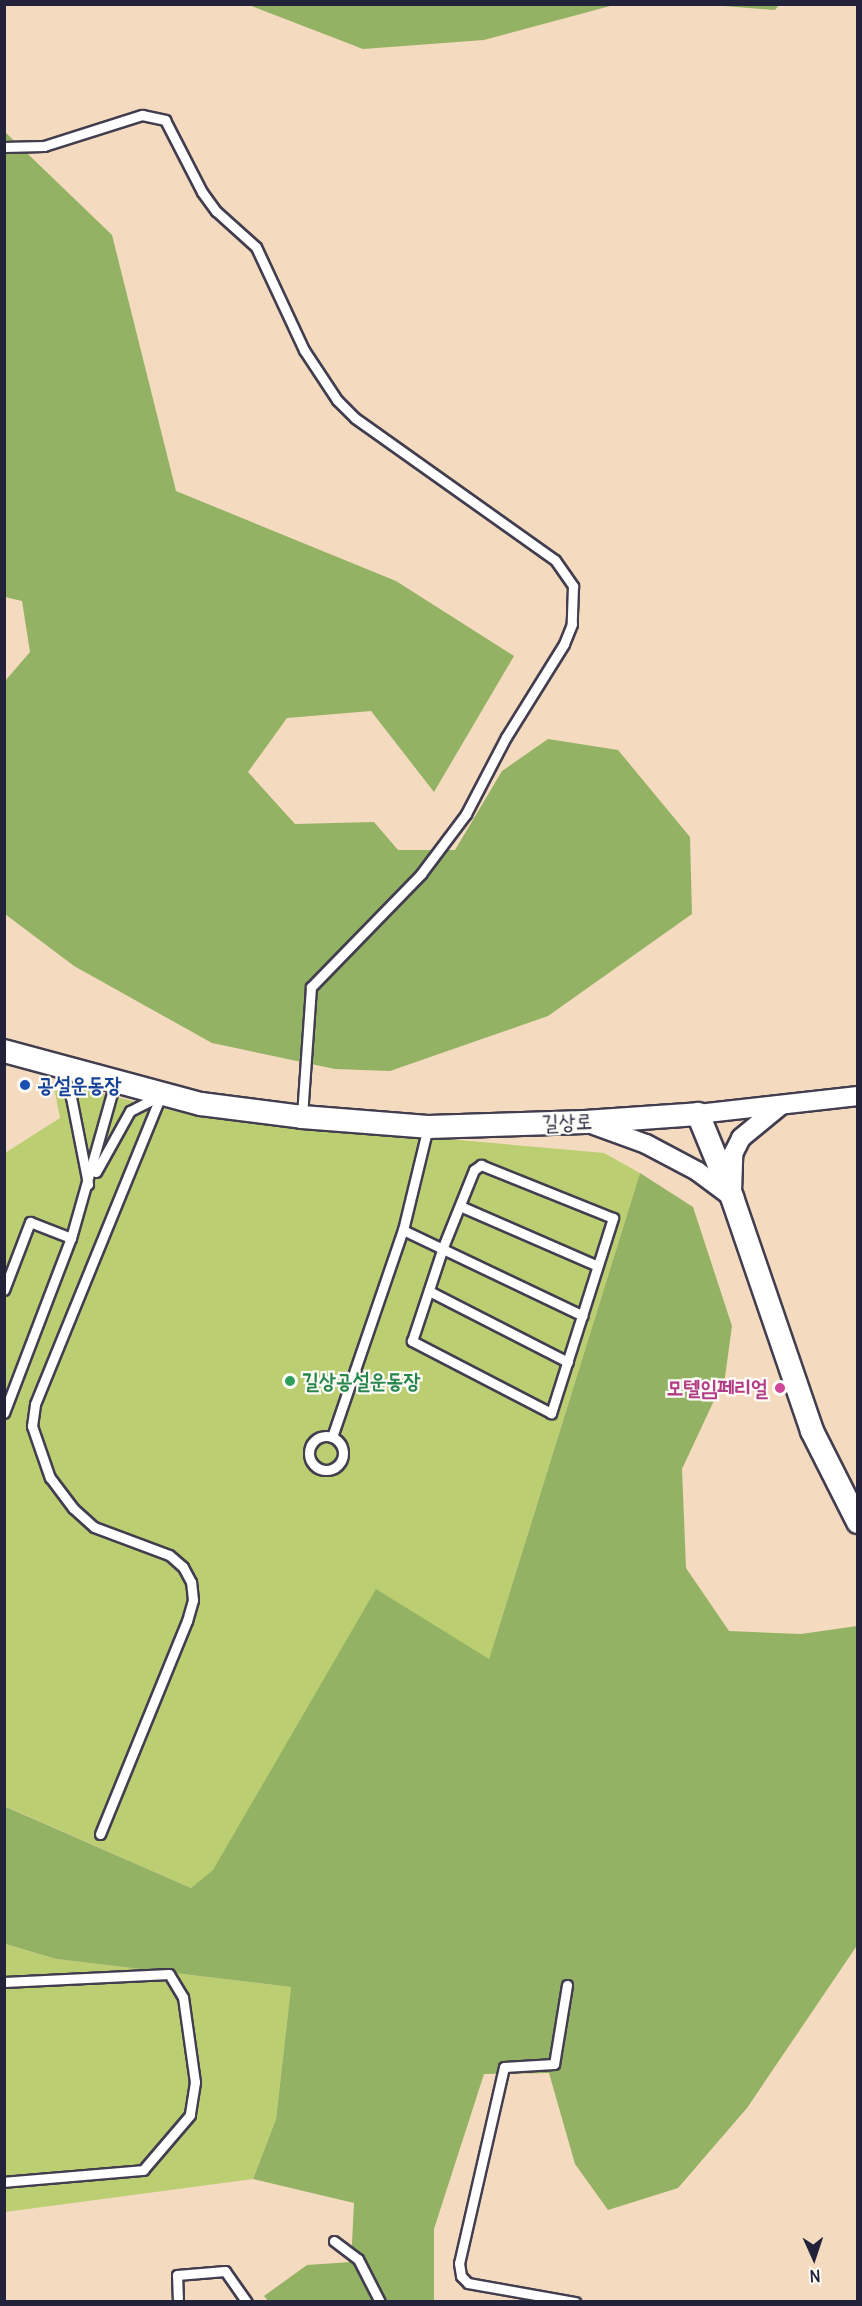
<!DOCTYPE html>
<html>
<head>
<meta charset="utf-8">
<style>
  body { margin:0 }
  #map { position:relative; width:862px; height:2306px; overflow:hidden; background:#f4dabe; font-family:Delius,"Poor Story",sans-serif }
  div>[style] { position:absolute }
  .green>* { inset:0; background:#bbcf72 }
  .forest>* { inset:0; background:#94b264 }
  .roads { filter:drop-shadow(2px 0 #423e4f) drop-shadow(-2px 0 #423e4f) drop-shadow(0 2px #423e4f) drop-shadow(0 -2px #423e4f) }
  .service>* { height:9px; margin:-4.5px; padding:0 4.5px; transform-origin:4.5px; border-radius:4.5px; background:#fff }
  .service>.ring { margin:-4.5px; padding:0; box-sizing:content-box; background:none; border:9px solid #fff; border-radius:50% }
  .minor>* { height:18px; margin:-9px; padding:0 9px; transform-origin:9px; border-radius:9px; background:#fff }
  .tertiary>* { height:22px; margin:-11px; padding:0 11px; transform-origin:11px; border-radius:11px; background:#fff }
  .dots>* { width:16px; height:16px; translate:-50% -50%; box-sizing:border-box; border:3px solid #fdfcf7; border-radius:50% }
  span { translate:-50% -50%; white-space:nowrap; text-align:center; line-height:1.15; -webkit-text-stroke:4.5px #fdfcf7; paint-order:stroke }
  .transit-label { font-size:21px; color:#164399; font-weight:700 }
  .left { translate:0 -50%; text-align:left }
  .street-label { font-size:21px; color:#22223b }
  .leisure-label { font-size:21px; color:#27864d; font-weight:700 }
  .hotel-label { font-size:21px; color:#b23c85; font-weight:700 }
  .right { translate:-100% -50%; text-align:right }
  .frame { position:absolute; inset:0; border:6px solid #22223b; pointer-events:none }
  .north { position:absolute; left:784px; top:2228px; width:60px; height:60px; -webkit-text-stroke:4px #fdfcf7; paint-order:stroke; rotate:177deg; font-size:16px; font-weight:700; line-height:24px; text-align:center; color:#22223b }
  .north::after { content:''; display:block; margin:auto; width:21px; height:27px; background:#22223b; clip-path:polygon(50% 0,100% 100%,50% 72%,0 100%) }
</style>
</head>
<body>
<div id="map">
  <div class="green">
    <div style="clip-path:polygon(53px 1082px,200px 1117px,604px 1153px,640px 1173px,489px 1659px,191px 1888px,5px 1806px,5px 1153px,60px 1118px)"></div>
    <div style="clip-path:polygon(4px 1944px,56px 1959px,291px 1987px,276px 2119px,253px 2179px,5px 2212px)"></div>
  </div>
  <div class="forest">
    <div style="clip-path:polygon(249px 5px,249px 4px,614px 5px,484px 40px,363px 49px)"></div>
    <div style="clip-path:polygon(712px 5px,779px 4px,779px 5px,775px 10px)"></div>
    <div style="clip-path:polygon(4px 131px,112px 235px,176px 491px,396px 581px,514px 656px,434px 792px,371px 711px,287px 718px,248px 772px,295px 824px,374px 822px,398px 850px,455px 850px,502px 771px,548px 739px,618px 750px,690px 837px,692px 914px,548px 1016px,390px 1071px,335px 1069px,212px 1043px,74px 966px,5px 914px,5px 681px,30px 652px,22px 601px,5px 597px)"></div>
    <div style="clip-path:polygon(640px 1173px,693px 1207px,732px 1326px,725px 1377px,682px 1469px,686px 1568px,729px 1631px,801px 1634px,857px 1626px,858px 1944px,747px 2108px,678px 2188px,608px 2210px,575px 2164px,549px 2073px,484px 2074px,434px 2229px,434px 2301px,268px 2301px,264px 2296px,307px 2265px,351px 2262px,354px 2203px,253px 2179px,276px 2119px,291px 1987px,56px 1959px,5px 1944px,4px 1806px,191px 1888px,213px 1870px,376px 1589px,489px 1659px)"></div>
  </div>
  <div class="roads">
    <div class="service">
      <div style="left:4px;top:147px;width:40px;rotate:-1.4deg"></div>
      <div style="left:44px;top:146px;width:103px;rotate:-17.6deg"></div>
      <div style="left:142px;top:115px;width:24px;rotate:12deg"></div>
      <div style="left:165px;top:120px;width:81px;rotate:62.8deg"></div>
      <div style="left:202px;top:192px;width:24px;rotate:54deg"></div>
      <div style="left:216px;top:211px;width:54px;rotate:42deg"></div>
      <div style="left:256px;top:247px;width:114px;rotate:65deg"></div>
      <div style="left:304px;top:350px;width:60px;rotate:56.6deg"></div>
      <div style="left:337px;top:400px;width:25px;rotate:45deg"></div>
      <div style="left:355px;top:418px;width:245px;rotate:35.4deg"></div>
      <div style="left:555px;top:560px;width:32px;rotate:55deg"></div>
      <div style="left:573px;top:586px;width:38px;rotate:92deg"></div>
      <div style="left:572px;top:624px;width:22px;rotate:112deg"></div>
      <div style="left:564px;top:644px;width:110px;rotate:121.9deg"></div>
      <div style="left:506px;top:737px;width:87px;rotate:117.5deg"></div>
      <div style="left:466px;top:814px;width:75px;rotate:126.9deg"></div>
      <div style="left:421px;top:874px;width:158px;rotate:134.2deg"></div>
      <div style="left:311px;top:987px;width:130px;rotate:94deg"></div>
      <div style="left:59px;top:1071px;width:11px;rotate:52deg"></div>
      <div style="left:66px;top:1080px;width:18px;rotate:74deg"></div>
      <div style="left:71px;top:1097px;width:89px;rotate:78.9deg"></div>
      <div style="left:481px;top:1165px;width:142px;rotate:21.9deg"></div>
      <div style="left:613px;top:1218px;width:205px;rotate:107.6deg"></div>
      <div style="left:551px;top:1413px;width:157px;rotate:-152.6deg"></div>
      <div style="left:412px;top:1341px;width:99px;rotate:-71.7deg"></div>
      <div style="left:443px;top:1247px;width:83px;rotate:-68.1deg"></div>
      <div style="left:474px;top:1170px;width:9px;rotate:-36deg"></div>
      <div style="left:96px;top:1172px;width:70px;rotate:-60.9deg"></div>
      <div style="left:130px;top:1111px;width:30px;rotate:-27deg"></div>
      <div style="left:460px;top:1206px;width:150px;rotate:23.5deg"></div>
      <div style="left:403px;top:1230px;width:199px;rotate:25.5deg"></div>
      <div style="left:4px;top:1290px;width:73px;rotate:-69.1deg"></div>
      <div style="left:30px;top:1222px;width:44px;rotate:21.3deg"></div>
      <div style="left:429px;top:1291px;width:156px;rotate:27.1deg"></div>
      <div style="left:4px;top:1413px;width:187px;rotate:-69.1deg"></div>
      <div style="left:71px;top:1238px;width:161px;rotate:-74.2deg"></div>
      <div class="ring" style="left:309px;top:1436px;width:25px;height:25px"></div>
      <div style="left:332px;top:1437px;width:219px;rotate:-71.1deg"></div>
      <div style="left:403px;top:1230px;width:106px;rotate:-76.4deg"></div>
      <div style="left:100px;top:1834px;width:230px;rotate:-67.8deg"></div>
      <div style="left:187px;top:1621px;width:22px;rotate:-74deg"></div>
      <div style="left:193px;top:1600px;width:18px;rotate:-96deg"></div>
      <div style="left:191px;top:1582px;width:17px;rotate:-118deg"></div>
      <div style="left:183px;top:1567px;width:18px;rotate:-139deg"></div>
      <div style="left:169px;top:1555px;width:80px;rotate:-159.5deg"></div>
      <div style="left:94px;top:1527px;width:28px;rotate:-138deg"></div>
      <div style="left:73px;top:1508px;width:38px;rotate:-127deg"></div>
      <div style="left:50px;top:1478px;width:55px;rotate:-109.1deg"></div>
      <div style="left:32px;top:1426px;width:22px;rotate:-82deg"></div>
      <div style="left:35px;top:1404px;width:334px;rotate:-67.8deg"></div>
      <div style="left:4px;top:1982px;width:165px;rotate:-2.8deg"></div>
      <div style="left:169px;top:1974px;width:27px;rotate:59deg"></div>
      <div style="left:183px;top:1997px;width:86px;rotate:82deg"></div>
      <div style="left:195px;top:2082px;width:33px;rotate:99deg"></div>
      <div style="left:190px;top:2115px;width:72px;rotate:130.5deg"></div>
      <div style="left:143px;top:2170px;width:140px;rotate:175.1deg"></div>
      <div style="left:567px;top:1985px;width:80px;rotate:99.3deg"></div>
      <div style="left:554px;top:2064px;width:50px;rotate:176.6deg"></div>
      <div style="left:504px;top:2067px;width:201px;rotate:102.9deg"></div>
      <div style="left:459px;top:2263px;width:13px;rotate:81deg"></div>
      <div style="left:461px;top:2276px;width:10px;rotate:45deg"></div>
      <div style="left:468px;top:2283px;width:109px;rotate:10.1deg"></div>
      <div style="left:334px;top:2241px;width:30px;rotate:37deg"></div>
      <div style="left:358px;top:2259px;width:48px;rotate:62.9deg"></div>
      <div style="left:178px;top:2302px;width:27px;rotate:-92deg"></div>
      <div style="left:177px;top:2275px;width:48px;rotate:-4.8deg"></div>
      <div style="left:225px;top:2271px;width:38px;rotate:55deg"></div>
    </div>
    <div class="minor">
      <div style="left:698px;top:1114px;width:161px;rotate:-6.4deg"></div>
      <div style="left:594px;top:1125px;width:55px;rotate:20.1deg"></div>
      <div style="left:646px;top:1144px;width:58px;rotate:27.9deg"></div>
      <div style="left:697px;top:1171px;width:44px;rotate:36.6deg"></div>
      <div style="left:732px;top:1192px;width:38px;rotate:-88deg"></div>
      <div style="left:733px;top:1154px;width:18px;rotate:-63deg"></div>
      <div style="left:741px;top:1138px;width:50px;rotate:-39.4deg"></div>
    </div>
    <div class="tertiary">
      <div style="left:4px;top:1051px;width:204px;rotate:15.1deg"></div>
      <div style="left:201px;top:1104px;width:102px;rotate:7.3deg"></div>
      <div style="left:302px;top:1117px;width:126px;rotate:4.5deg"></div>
      <div style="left:428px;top:1127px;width:157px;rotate:-1.8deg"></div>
      <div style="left:585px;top:1122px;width:113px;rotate:-4deg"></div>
      <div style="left:698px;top:1114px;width:90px;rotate:67.7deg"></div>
      <div style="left:732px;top:1197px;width:247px;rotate:71.1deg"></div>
      <div style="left:812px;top:1431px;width:102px;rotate:63.2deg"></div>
    </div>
  </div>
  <div class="dots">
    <div style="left:25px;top:1085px;background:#1a4fb4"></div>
    <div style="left:290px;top:1381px;background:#2e9e5b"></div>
    <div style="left:780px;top:1388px;background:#d1479c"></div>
  </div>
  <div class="transit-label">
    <span class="left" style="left:37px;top:1085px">공설운동장</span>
  </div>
  <div class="street-label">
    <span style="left:567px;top:1122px;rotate:-2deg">길상로</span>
  </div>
  <div class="leisure-label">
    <span class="left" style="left:302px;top:1381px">길상공설운동장</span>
  </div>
  <div class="hotel-label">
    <span class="right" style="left:768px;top:1388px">모텔임페리얼</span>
  </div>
  <div class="frame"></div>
  <div class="north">N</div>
</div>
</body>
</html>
